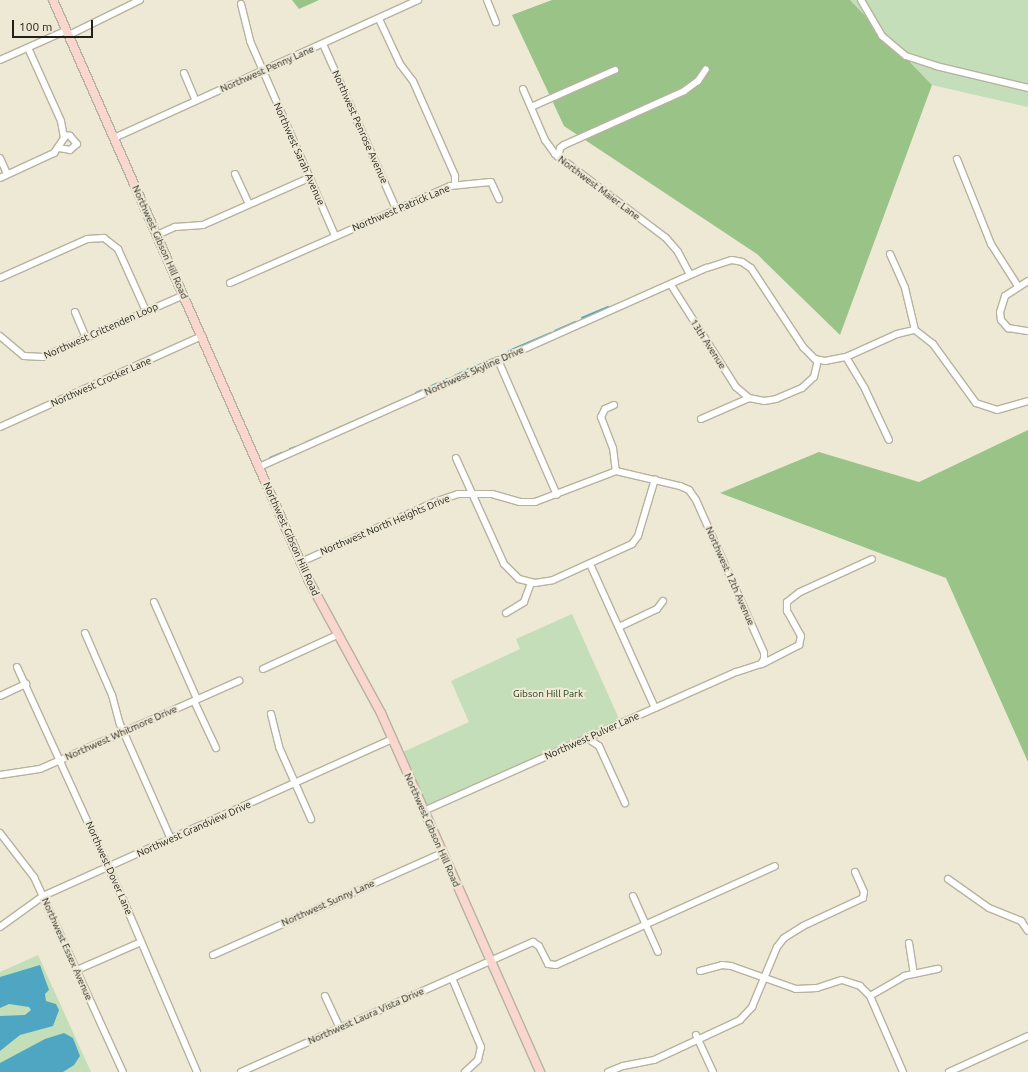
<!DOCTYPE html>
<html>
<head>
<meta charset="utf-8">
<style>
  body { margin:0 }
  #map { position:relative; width:1028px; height:1072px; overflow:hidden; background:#ede9d5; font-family:Ubuntu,sans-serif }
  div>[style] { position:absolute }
  .green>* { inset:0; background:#c3deb8 }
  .forest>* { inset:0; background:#99c387 }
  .water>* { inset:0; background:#4ea6c3 }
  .stream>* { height:1.5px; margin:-0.75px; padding:0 0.75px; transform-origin:0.75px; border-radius:0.75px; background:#4ea6c3 }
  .roads { filter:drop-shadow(1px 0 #b7b2a0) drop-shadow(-1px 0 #b7b2a0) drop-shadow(0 1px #b7b2a0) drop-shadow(0 -1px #b7b2a0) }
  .minor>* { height:6px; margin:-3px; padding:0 3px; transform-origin:3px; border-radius:3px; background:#fff }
  .major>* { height:8px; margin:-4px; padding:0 4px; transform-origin:4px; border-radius:4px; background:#fad7ce }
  span { translate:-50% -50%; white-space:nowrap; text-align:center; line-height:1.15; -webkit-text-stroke:4px #ede9d5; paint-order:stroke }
  .street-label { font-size:10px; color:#201f18 }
  .park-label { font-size:10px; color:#1d390f }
  .scale { position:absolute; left:12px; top:20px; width:81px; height:18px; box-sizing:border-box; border:2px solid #201f18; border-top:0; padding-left:5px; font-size:12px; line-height:14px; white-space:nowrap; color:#201f18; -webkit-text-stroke:3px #ede9d5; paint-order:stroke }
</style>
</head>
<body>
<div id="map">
  <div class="green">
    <div style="clip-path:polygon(850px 0,1028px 0,1028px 107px,932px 85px)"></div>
    <div style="clip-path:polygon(572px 614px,620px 721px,427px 806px,403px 752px,469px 722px,451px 681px,520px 649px,516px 639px)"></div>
    <div style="clip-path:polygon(38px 955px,91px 1072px,0 1072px,0 972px)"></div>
  </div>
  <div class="forest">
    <div style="clip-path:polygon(292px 0,319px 0,299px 9px)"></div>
    <div style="clip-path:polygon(552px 0,850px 0,932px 85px,840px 335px,757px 254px,564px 126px,512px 15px)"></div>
    <div style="clip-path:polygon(1028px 430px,1028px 762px,946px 578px,720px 493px,819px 452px,919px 482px)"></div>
  </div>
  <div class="water">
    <div style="clip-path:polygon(40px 965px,49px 990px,45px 994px,46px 1001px,56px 1004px,59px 1010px,53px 1026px,20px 1035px,0 1051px,0 1016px,25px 1015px,31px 1010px,29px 1007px,9px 1004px,0 1008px,0 977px)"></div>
    <div style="clip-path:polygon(64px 1033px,73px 1038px,80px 1056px,74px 1065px,63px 1072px,0 1072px,0 1063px,45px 1039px)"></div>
  </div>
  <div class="stream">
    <div style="left:582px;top:318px;width:28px;rotate:-23deg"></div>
    <div style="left:555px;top:331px;width:22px;rotate:-24deg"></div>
    <div style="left:509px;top:351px;width:46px;rotate:-23.2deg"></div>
    <div style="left:477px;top:366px;width:17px;rotate:-24deg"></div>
    <div style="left:455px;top:376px;width:16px;rotate:-27deg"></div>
    <div style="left:416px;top:393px;width:34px;rotate:-24deg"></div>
    <div style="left:373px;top:413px;width:37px;rotate:-24deg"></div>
    <div style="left:305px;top:443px;width:64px;rotate:-23.8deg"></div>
    <div style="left:290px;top:449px;width:6px;rotate:-18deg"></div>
    <div style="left:270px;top:458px;width:13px;rotate:-23deg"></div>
  </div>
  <div class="roads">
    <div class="minor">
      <div style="left:487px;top:0;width:24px;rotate:68deg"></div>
      <div style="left:861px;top:0;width:42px;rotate:59.7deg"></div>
      <div style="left:882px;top:36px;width:31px;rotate:40deg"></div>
      <div style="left:906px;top:56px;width:32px;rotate:18deg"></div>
      <div style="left:936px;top:66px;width:95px;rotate:13.4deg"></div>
      <div style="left:241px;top:4px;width:38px;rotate:76deg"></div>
      <div style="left:250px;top:41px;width:213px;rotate:66.4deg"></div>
      <div style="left:379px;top:19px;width:50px;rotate:65deg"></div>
      <div style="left:400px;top:64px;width:21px;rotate:53deg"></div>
      <div style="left:413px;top:81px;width:104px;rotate:66.1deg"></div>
      <div style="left:455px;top:176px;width:9px;rotate:90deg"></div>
      <div style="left:69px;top:35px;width:79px;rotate:-26.2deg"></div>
      <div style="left:323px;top:44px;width:180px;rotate:66.1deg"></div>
      <div style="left:0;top:60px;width:73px;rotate:-24.1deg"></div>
      <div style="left:184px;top:73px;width:30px;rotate:67deg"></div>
      <div style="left:523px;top:89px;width:56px;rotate:66.7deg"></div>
      <div style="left:545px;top:140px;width:17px;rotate:54deg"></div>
      <div style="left:555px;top:154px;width:139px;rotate:37.1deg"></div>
      <div style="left:666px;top:238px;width:18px;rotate:49deg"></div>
      <div style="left:678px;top:252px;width:26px;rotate:62deg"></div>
      <div style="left:531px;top:107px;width:92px;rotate:-23.8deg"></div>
      <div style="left:114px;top:138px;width:334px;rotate:-24.4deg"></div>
      <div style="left:59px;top:148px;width:11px;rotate:10deg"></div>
      <div style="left:70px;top:150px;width:9px;rotate:-41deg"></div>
      <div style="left:77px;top:144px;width:11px;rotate:-131deg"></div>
      <div style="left:70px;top:136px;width:6px;rotate:-171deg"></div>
      <div style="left:558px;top:157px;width:9px;rotate:-77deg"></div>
      <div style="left:560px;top:148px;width:5px;rotate:-37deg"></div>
      <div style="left:564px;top:145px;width:132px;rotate:-24.2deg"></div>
      <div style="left:684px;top:91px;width:17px;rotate:-36deg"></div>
      <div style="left:698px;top:81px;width:14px;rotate:-56deg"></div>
      <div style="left:0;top:158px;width:17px;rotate:66deg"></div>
      <div style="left:957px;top:159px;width:92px;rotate:68.2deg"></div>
      <div style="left:991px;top:244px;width:50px;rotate:57.3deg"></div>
      <div style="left:235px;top:174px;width:33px;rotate:65deg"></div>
      <div style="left:0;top:178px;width:60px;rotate:-24.8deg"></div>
      <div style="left:54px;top:153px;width:18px;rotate:-56deg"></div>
      <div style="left:64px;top:138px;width:17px;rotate:-100deg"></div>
      <div style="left:61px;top:121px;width:80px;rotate:-114.3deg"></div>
      <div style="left:157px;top:235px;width:20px;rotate:-24deg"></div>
      <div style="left:175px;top:227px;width:28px;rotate:-4deg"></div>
      <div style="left:203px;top:225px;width:116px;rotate:-23.9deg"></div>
      <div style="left:890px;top:254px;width:37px;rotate:66deg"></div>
      <div style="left:905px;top:288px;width:43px;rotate:76.6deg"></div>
      <div style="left:0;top:278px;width:95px;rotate:-24.1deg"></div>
      <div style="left:87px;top:239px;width:17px;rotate:-3deg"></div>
      <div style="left:104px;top:238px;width:18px;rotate:38deg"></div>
      <div style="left:118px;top:249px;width:68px;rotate:65.7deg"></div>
      <div style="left:1028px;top:281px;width:27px;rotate:147deg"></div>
      <div style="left:1005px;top:296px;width:17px;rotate:107deg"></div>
      <div style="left:1000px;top:312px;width:8px;rotate:83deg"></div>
      <div style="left:1001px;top:320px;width:11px;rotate:49deg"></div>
      <div style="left:1008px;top:328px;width:20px;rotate:9deg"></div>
      <div style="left:230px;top:283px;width:240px;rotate:-23.8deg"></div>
      <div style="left:450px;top:186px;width:41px;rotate:-5.6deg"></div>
      <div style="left:491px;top:182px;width:19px;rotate:65deg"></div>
      <div style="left:671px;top:285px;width:121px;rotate:57.5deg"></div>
      <div style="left:736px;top:387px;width:17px;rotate:40deg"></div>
      <div style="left:749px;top:398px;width:15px;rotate:11deg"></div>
      <div style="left:764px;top:401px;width:12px;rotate:-9deg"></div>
      <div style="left:776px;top:399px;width:28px;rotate:-23deg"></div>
      <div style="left:802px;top:388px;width:16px;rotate:-43deg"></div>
      <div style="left:814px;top:377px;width:17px;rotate:-77deg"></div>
      <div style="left:75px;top:312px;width:28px;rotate:67deg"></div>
      <div style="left:0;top:336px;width:31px;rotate:40deg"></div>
      <div style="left:24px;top:356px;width:19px;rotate:3deg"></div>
      <div style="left:43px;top:357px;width:154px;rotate:-23.7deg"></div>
      <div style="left:846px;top:357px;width:37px;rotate:59deg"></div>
      <div style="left:865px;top:389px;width:56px;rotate:64.8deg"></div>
      <div style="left:498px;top:360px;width:147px;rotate:66.4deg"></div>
      <div style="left:614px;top:405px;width:10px;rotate:156deg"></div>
      <div style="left:605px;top:409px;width:9px;rotate:117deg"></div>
      <div style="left:601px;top:417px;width:33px;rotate:69deg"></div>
      <div style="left:613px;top:448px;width:23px;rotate:83deg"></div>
      <div style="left:701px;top:419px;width:52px;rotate:-23.6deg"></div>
      <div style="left:0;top:427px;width:222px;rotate:-24.3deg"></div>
      <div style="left:456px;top:458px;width:116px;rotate:65.6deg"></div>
      <div style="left:504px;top:564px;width:21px;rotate:45deg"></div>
      <div style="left:519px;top:579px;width:16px;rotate:14deg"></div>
      <div style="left:535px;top:583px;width:18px;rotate:-9deg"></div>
      <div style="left:553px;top:580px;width:87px;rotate:-24.5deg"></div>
      <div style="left:632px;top:544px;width:10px;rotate:-53deg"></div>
      <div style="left:638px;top:536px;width:59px;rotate:-73.4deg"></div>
      <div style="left:259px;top:467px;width:490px;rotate:-24deg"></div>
      <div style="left:707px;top:268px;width:26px;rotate:-18deg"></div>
      <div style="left:732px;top:260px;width:10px;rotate:11deg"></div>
      <div style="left:742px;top:262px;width:11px;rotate:34deg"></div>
      <div style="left:751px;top:268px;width:95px;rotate:56.6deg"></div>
      <div style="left:803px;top:347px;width:17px;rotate:45deg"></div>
      <div style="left:815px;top:359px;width:10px;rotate:11deg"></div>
      <div style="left:825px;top:361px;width:21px;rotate:-11deg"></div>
      <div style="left:846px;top:357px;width:56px;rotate:-24.3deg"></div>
      <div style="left:897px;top:334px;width:18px;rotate:-13deg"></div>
      <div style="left:915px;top:330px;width:23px;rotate:38deg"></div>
      <div style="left:933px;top:344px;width:73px;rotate:53.9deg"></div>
      <div style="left:976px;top:403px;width:22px;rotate:18deg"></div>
      <div style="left:997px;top:410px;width:32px;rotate:-16deg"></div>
      <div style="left:301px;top:562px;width:149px;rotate:-24.2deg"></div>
      <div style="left:437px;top:501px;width:22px;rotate:-18deg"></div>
      <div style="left:458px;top:494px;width:34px"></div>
      <div style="left:492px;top:494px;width:29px;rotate:16deg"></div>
      <div style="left:520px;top:502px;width:15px"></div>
      <div style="left:535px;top:502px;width:87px;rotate:-20.9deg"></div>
      <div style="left:616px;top:471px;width:66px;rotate:13.2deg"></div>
      <div style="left:680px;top:486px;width:10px;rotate:24deg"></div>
      <div style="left:689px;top:490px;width:12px;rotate:55deg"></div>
      <div style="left:696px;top:500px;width:167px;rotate:66deg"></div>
      <div style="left:764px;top:653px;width:6px;rotate:90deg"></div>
      <div style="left:764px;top:659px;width:6px;rotate:121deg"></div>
      <div style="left:761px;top:664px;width:26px;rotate:162deg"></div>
      <div style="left:736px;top:672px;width:342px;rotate:156deg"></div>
      <div style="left:590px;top:564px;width:158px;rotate:65.7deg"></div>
      <div style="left:154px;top:602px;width:106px;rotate:66.1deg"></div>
      <div style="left:506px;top:613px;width:21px;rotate:-31deg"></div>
      <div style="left:524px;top:602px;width:20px;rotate:-70deg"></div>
      <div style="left:619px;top:627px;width:42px;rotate:-25.3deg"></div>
      <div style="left:657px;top:609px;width:10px;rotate:-53deg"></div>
      <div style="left:85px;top:633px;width:68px;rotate:66.5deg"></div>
      <div style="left:112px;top:695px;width:30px;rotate:75deg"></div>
      <div style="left:120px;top:724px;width:126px;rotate:66.1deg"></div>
      <div style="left:762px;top:664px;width:42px;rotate:-27.2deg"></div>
      <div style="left:799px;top:645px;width:9px;rotate:-77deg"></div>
      <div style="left:801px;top:636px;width:29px;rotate:-119deg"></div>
      <div style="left:787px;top:611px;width:9px;rotate:-90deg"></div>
      <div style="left:787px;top:602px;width:16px;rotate:-38deg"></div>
      <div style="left:800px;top:592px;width:79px;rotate:-24.6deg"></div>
      <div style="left:17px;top:667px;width:260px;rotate:65.5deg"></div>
      <div style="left:125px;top:904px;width:183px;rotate:66.8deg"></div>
      <div style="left:263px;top:669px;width:81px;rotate:-24.7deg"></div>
      <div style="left:0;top:696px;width:29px;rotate:-25deg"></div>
      <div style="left:194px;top:701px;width:52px;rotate:64.9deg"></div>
      <div style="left:271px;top:714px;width:34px;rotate:76deg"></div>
      <div style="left:279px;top:747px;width:79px;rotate:66deg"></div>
      <div style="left:587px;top:738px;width:14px;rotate:34deg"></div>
      <div style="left:599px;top:746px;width:63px;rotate:65.5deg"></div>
      <div style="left:0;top:775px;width:40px;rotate:-8.5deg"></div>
      <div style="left:40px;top:769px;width:218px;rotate:-23.9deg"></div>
      <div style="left:0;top:833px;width:56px;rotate:52.3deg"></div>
      <div style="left:34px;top:877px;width:214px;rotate:65.5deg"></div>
      <div style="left:948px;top:879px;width:50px;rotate:35.3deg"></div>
      <div style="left:989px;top:908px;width:35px;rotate:22deg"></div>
      <div style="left:1021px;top:921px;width:12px;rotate:55deg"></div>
      <div style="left:633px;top:896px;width:61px;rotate:65.9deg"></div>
      <div style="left:0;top:927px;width:53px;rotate:-35.8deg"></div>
      <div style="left:43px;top:896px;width:383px;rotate:-24.2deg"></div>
      <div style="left:909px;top:943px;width:31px;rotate:81deg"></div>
      <div style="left:213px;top:955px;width:251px;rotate:-24deg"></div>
      <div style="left:77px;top:970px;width:70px;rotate:-23.6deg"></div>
      <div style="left:700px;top:971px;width:23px;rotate:-15deg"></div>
      <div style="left:722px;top:965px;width:9px;rotate:6deg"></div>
      <div style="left:731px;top:966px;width:69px;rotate:19.5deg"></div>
      <div style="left:796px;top:989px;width:21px;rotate:-3deg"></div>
      <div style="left:817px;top:988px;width:26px;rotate:-18deg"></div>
      <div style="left:842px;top:980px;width:19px;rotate:18deg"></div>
      <div style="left:860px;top:986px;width:14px;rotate:45deg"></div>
      <div style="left:870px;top:996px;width:83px;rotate:66.5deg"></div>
      <div style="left:452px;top:978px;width:75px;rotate:67.2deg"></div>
      <div style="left:481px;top:1047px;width:13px;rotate:103deg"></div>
      <div style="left:478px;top:1060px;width:18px;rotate:137deg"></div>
      <div style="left:325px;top:996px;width:35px;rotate:65deg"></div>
      <div style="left:870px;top:996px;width:39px;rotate:-30deg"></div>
      <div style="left:904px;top:976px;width:35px;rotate:-12deg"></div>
      <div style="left:696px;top:1035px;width:41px;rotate:65.3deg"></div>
      <div style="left:241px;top:1072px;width:320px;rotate:-24deg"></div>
      <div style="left:533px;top:942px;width:7px;rotate:34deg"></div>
      <div style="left:539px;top:946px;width:20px;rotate:63deg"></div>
      <div style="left:548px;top:964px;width:8px;rotate:7deg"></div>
      <div style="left:556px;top:965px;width:240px;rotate:-24.3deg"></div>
      <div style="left:608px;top:1072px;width:16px;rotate:-22deg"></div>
      <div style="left:623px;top:1066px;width:32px;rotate:-11deg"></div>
      <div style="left:654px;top:1060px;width:95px;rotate:-24.9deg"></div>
      <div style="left:740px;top:1020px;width:18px;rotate:-47deg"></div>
      <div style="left:752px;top:1007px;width:65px;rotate:-67.4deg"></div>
      <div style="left:777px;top:947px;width:11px;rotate:-52deg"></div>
      <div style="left:784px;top:938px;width:22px;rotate:-32deg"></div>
      <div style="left:803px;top:926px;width:66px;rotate:-25deg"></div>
      <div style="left:863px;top:898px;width:6px;rotate:-81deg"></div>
      <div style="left:864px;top:892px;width:22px;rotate:-114deg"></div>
      <div style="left:949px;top:1072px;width:87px;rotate:-24.5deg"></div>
    </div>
    <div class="major">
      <div style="left:53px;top:0;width:635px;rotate:66.22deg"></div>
      <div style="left:309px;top:581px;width:150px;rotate:61.4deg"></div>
      <div style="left:381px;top:713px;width:393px;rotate:66.1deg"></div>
    </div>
  </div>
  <div class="street-label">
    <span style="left:267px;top:69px;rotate:-24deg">Northwest Penny Lane</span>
    <span style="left:360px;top:127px;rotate:66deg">Northwest Penrose Avenue</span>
    <span style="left:299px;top:154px;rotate:66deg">Northwest Sarah Avenue</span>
    <span style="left:599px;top:188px;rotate:37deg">Northwest Maier Lane</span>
    <span style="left:401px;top:208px;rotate:-23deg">Northwest Patrick Lane</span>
    <span style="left:160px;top:242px;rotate:66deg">Northwest Gibson Hill Road</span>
    <span style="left:101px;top:331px;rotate:-24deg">Northwest Crittenden Loop</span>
    <span style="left:708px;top:344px;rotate:57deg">13th Avenue</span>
    <span style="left:474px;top:371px;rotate:-24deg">Northwest Skyline Drive</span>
    <span style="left:101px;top:382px;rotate:-24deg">Northwest Crocker Lane</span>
    <span style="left:385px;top:525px;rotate:-23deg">Northwest North Heights Drive</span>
    <span style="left:291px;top:539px;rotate:66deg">Northwest Gibson Hill Road</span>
    <span style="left:730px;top:576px;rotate:66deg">Northwest 12th Avenue</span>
    <span style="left:121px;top:733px;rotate:-24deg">Northwest Whitmore Drive</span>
    <span style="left:592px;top:736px;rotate:-24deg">Northwest Pulver Lane</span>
    <span style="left:194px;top:829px;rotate:-24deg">Northwest Grandview Drive</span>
    <span style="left:432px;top:830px;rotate:66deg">Northwest Gibson Hill Road</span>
    <span style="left:109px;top:868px;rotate:66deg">Northwest Dover Lane</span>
    <span style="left:328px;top:903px;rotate:-24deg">Northwest Sunny Lane</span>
    <span style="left:67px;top:949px;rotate:66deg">Northwest Essex Avenue</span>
    <span style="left:366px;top:1016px;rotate:-24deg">Northwest Laura Vista Drive</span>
  </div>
  <div class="park-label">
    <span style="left:548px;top:694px">Gibson Hill Park</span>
  </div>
  <div class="scale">100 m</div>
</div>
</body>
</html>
